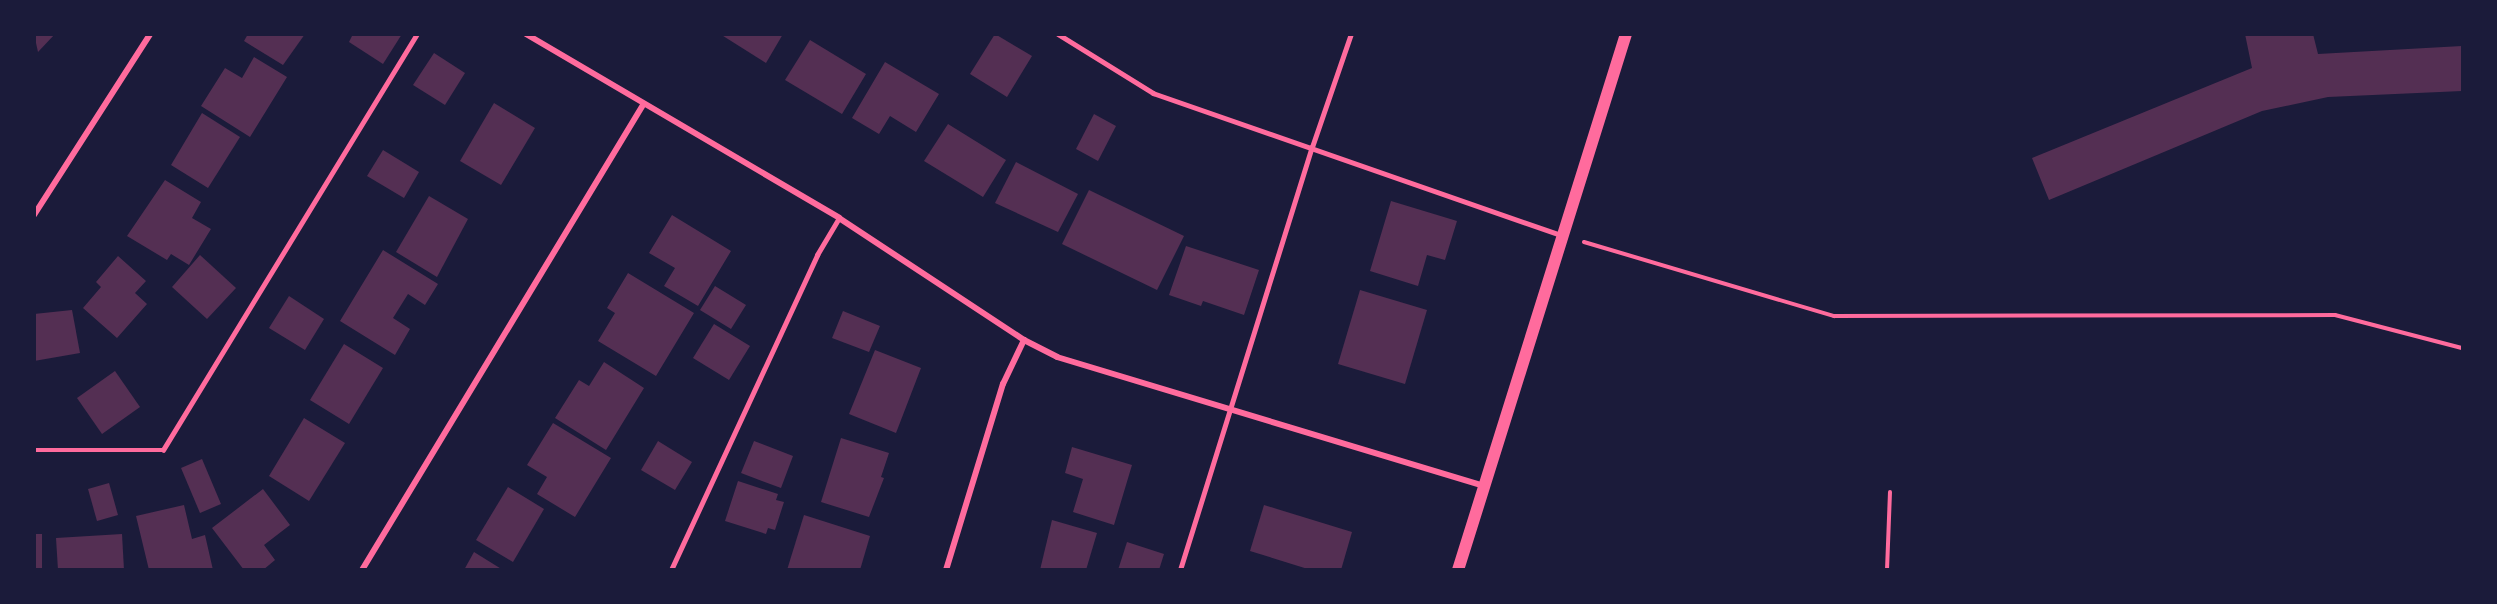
<!DOCTYPE html>
<html>
<head>
<meta charset="utf-8">
<style>
  body { margin:0 }
  #map { position:relative; width:2497px; height:604px; overflow:hidden; background:#1b1b3a; font-family:Mulish,sans-serif }
  div>[style] { position:absolute }
  .building>* { inset:0; background:#542f53 }
  .path>* { height:4px; margin:-2px; padding:0 2px; transform-origin:2px; border-radius:2px; background:#ff6b9d }
  .service>* { height:4.5px; margin:-2.25px; padding:0 2.25px; transform-origin:2.25px; border-radius:2.25px; background:#ff6b9d }
  .minor>* { height:6px; margin:-3px; padding:0 3px; transform-origin:3px; border-radius:3px; background:#ff6b9d }
  .secondary>* { height:12px; margin:-6px; padding:0 6px; transform-origin:6px; border-radius:6px; background:#ff6b9d }
  span { translate:-50% -50%; white-space:nowrap; text-align:center; line-height:1.15; -webkit-text-stroke:5px #1b1b3a; paint-order:stroke }
  .frame { position:absolute; inset:0; border:36px solid #1b1b3a; pointer-events:none }
</style>
</head>
<body>
<div id="map">
  <div class="building">
    <div style="clip-path:polygon(34px 34px,55px 34px,38px 52px)"></div>
    <div style="clip-path:polygon(248px 34px,305px 34px,283px 65px,244px 41px)"></div>
    <div style="clip-path:polygon(353px 34px,402px 34px,383px 64px,349px 42px)"></div>
    <div style="clip-path:polygon(720px 34px,783px 34px,766px 63px)"></div>
    <div style="clip-path:polygon(995px 34px,1032px 56px,1007px 97px,970px 74px)"></div>
    <div style="clip-path:polygon(2245px 34px,2313px 34px,2318px 54px,2462px 46px,2462px 91px,2328px 97px,2262px 111px,2049px 200px,2032px 158px,2252px 68px)"></div>
    <div style="clip-path:polygon(810px 40px,866px 74px,842px 114px,785px 80px)"></div>
    <div style="clip-path:polygon(434px 53px,465px 73px,445px 105px,413px 85px)"></div>
    <div style="clip-path:polygon(254px 57px,287px 77px,250px 137px,201px 106px,225px 68px,242px 78px)"></div>
    <div style="clip-path:polygon(885px 62px,939px 94px,916px 132px,890px 116px,879px 134px,852px 118px)"></div>
    <div style="clip-path:polygon(494px 103px,535px 128px,501px 185px,460px 161px)"></div>
    <div style="clip-path:polygon(202px 113px,240px 137px,208px 188px,171px 165px)"></div>
    <div style="clip-path:polygon(1094px 114px,1116px 126px,1098px 161px,1076px 149px)"></div>
    <div style="clip-path:polygon(948px 124px,1006px 160px,983px 197px,924px 161px)"></div>
    <div style="clip-path:polygon(383px 150px,419px 172px,404px 198px,367px 176px)"></div>
    <div style="clip-path:polygon(1016px 162px,1078px 194px,1058px 232px,995px 203px)"></div>
    <div style="clip-path:polygon(165px 180px,201px 202px,192px 218px,211px 229px,189px 265px,171px 254px,167px 260px,127px 236px)"></div>
    <div style="clip-path:polygon(1089px 190px,1184px 236px,1157px 290px,1062px 244px)"></div>
    <div style="clip-path:polygon(429px 196px,468px 219px,437px 277px,396px 252px)"></div>
    <div style="clip-path:polygon(1391px 201px,1457px 221px,1445px 260px,1427px 255px,1418px 286px,1370px 271px)"></div>
    <div style="clip-path:polygon(672px 215px,731px 251px,698px 306px,664px 286px,675px 268px,649px 253px)"></div>
    <div style="clip-path:polygon(1186px 246px,1259px 270px,1244px 315px,1203px 301px,1201px 306px,1169px 295px)"></div>
    <div style="clip-path:polygon(383px 250px,438px 284px,425px 305px,408px 294px,393px 318px,410px 329px,395px 355px,340px 321px)"></div>
    <div style="clip-path:polygon(200px 255px,236px 288px,207px 319px,172px 287px)"></div>
    <div style="clip-path:polygon(118px 256px,146px 281px,135px 293px,147px 304px,117px 338px,83px 308px,101px 287px,96px 282px)"></div>
    <div style="clip-path:polygon(628px 273px,694px 313px,656px 376px,598px 341px,615px 313px,607px 308px)"></div>
    <div style="clip-path:polygon(715px 286px,746px 305px,731px 329px,700px 310px)"></div>
    <div style="clip-path:polygon(1360px 290px,1427px 310px,1405px 384px,1338px 364px)"></div>
    <div style="clip-path:polygon(289px 296px,324px 319px,305px 350px,269px 328px)"></div>
    <div style="clip-path:polygon(72px 310px,80px 353px,34px 361px,34px 314px)"></div>
    <div style="clip-path:polygon(843px 311px,880px 326px,869px 352px,832px 338px)"></div>
    <div style="clip-path:polygon(714px 324px,750px 346px,729px 380px,693px 358px)"></div>
    <div style="clip-path:polygon(344px 344px,383px 368px,349px 424px,310px 400px)"></div>
    <div style="clip-path:polygon(875px 350px,921px 368px,896px 433px,849px 414px)"></div>
    <div style="clip-path:polygon(604px 362px,644px 388px,606px 450px,555px 418px,579px 380px,589px 386px)"></div>
    <div style="clip-path:polygon(115px 371px,140px 407px,102px 434px,77px 398px)"></div>
    <div style="clip-path:polygon(304px 418px,345px 443px,309px 501px,269px 476px)"></div>
    <div style="clip-path:polygon(553px 423px,611px 458px,575px 517px,537px 494px,547px 477px,527px 465px)"></div>
    <div style="clip-path:polygon(841px 438px,889px 453px,881px 477px,884px 478px,869px 517px,821px 502px)"></div>
    <div style="clip-path:polygon(658px 441px,692px 462px,675px 490px,641px 470px)"></div>
    <div style="clip-path:polygon(754px 441px,793px 456px,781px 488px,741px 473px)"></div>
    <div style="clip-path:polygon(1072px 447px,1132px 465px,1114px 525px,1073px 512px,1083px 479px,1065px 473px)"></div>
    <div style="clip-path:polygon(202px 459px,221px 504px,200px 513px,181px 468px)"></div>
    <div style="clip-path:polygon(738px 481px,778px 494px,776px 500px,784px 502px,775px 530px,768px 528px,766px 534px,725px 521px)"></div>
    <div style="clip-path:polygon(109px 483px,118px 515px,97px 521px,88px 489px)"></div>
    <div style="clip-path:polygon(508px 487px,544px 509px,513px 562px,476px 540px)"></div>
    <div style="clip-path:polygon(263px 489px,290px 525px,264px 545px,275px 560px,263px 570px,244px 570px,212px 528px)"></div>
    <div style="clip-path:polygon(184px 505px,192px 539px,205px 535px,213px 570px,149px 570px,136px 516px)"></div>
    <div style="clip-path:polygon(1264px 505px,1352px 532px,1341px 570px,1311px 570px,1250px 551px)"></div>
    <div style="clip-path:polygon(804px 515px,870px 536px,860px 570px,787px 570px)"></div>
    <div style="clip-path:polygon(1052px 520px,1097px 533px,1086px 570px,1040px 570px)"></div>
    <div style="clip-path:polygon(34px 534px,42px 534px,42px 570px,34px 570px)"></div>
    <div style="clip-path:polygon(122px 534px,124px 570px,58px 570px,56px 538px)"></div>
    <div style="clip-path:polygon(1127px 542px,1164px 554px,1159px 570px,1118px 570px)"></div>
    <div style="clip-path:polygon(474px 552px,503px 570px,464px 570px)"></div>
  </div>
  <div class="path">
    <div style="left:1584px;top:242px;width:261px;rotate:16.5deg"></div>
    <div style="left:1834px;top:316px;width:501px;rotate:-0.11deg"></div>
    <div style="left:2335px;top:315px;width:131px;rotate:14.6deg"></div>
    <div style="left:1887px;top:570px;width:78px;rotate:-87.8deg"></div>
  </div>
  <div class="service">
    <div style="left:1058px;top:34px;width:112px;rotate:31.8deg"></div>
    <div style="left:1153px;top:93px;width:432px;rotate:19.2deg"></div>
    <div style="left:34px;top:450px;width:129px"></div>
    <div style="left:163px;top:450px;width:487px;rotate:-58.6deg"></div>
    <div style="left:671px;top:570px;width:347px;rotate:-65.1deg"></div>
    <div style="left:817px;top:255px;width:43px;rotate:-59.3deg"></div>
    <div style="left:1180px;top:570px;width:443px;rotate:-72.7deg"></div>
    <div style="left:1312px;top:147px;width:120px;rotate:-71deg"></div>
  </div>
  <div class="minor">
    <div style="left:526px;top:34px;width:363px;rotate:30.4deg"></div>
    <div style="left:839px;top:218px;width:222px;rotate:33.4deg"></div>
    <div style="left:1024px;top:340px;width:37px;rotate:27deg"></div>
    <div style="left:1057px;top:357px;width:445px;rotate:16.8deg"></div>
    <div style="left:34px;top:215px;width:215px;rotate:-57.3deg"></div>
    <div style="left:362px;top:570px;width:543px;rotate:-58.86deg"></div>
    <div style="left:946px;top:570px;width:195px;rotate:-73deg"></div>
    <div style="left:1003px;top:384px;width:49px;rotate:-64.5deg"></div>
  </div>
  <div class="secondary">
    <div style="left:1458px;top:570px;width:562px;rotate:-72.6deg"></div>
  </div>
  <div class="frame"></div>
</div>
</body>
</html>
